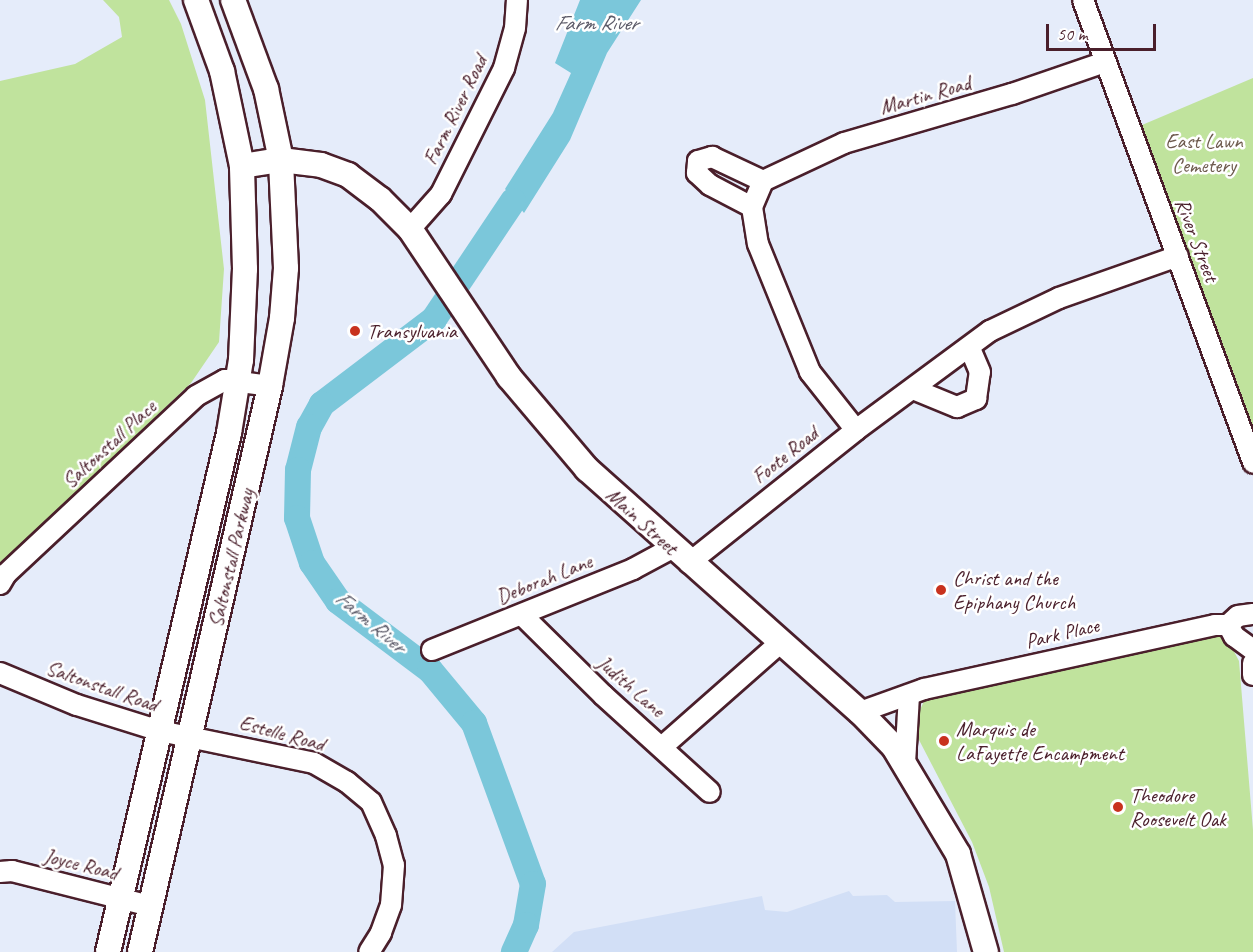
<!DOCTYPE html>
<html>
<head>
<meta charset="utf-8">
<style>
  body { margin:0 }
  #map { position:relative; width:1253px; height:952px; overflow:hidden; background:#e5ecfa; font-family:Caveat,sans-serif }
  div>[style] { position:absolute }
  .built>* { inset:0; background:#d2dff6 }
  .green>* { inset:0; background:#c0e39d }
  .water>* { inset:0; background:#7bc7da }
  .river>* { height:26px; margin:-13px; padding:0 13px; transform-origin:13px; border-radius:13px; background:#7bc7da }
  .roads { filter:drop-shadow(2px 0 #4a1f2b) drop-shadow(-2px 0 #4a1f2b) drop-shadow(0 2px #4a1f2b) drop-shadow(0 -2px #4a1f2b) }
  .minor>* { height:20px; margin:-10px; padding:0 10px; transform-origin:10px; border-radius:10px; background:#fff }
  .major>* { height:24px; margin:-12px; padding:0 12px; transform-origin:12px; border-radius:12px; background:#fff }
  .dots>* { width:16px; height:16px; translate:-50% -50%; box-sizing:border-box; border:3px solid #fff; border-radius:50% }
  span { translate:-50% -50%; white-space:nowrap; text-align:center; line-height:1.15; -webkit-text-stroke:5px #fff; paint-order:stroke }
  .street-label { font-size:21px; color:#4a1f2b }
  .park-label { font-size:21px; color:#6d5a4d }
  .poi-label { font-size:21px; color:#4a1f2b }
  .left { translate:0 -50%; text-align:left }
  .water-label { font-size:22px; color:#5b5a68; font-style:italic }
  .scale { position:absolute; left:1046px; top:24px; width:110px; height:27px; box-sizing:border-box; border:3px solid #4a1f2b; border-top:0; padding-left:8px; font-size:18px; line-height:21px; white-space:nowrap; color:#4a1f2b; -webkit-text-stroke:4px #fff; paint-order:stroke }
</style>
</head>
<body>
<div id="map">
  <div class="built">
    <div style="clip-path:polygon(849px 891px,853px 896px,887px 895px,895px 902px,955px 901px,957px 952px,552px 952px,574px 932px,762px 896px,765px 910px,787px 912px)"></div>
  </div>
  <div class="green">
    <div style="clip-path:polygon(103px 0,169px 0,181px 24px,205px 100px,224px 269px,219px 342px,191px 383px,0 565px,0 81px,75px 64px,122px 37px,119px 17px)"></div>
    <div style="clip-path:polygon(1253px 78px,1253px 444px,1142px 125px)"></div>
    <div style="clip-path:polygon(1206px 636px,1219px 636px,1229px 642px,1239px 661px,1253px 830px,1253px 952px,1004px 952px,989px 887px,972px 842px,918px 738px,916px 719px,924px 701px)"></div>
  </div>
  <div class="water">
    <div style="clip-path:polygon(580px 0,641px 0,607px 53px,570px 140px,524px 213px,505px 189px,553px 113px,571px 73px,555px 63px)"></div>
  </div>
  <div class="river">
    <div style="left:513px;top:201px;width:142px;rotate:123.8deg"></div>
    <div style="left:434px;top:319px;width:141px;rotate:142.8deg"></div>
    <div style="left:322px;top:404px;width:26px;rotate:119deg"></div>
    <div style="left:309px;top:427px;width:44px;rotate:104.3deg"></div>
    <div style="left:298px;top:470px;width:48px;rotate:91.2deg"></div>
    <div style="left:297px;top:518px;width:47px;rotate:71.6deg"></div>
    <div style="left:312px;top:563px;width:46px;rotate:55.6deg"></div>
    <div style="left:338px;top:601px;width:115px;rotate:36.9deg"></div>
    <div style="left:430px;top:670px;width:69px;rotate:50.3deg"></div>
    <div style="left:474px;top:723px;width:171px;rotate:69.9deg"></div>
    <div style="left:533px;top:884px;width:42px;rotate:99.7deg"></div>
    <div style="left:526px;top:925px;width:30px;rotate:114deg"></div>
  </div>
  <div class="roads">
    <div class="minor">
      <div style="left:1083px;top:0;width:493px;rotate:69.8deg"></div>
      <div style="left:763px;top:181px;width:89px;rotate:-25.1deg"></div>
      <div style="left:844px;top:143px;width:175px;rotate:-16.3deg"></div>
      <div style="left:1012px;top:94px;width:98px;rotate:-19deg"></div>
      <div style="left:752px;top:207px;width:47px;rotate:-152.4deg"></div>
      <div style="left:710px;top:185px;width:18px;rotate:-137deg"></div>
      <div style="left:697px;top:173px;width:12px;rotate:-85deg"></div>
      <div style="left:698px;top:161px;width:15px;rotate:-16deg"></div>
      <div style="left:712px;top:157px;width:56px;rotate:25.2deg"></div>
      <div style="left:763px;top:181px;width:28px;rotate:113deg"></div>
      <div style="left:752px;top:207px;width:37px;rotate:81deg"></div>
      <div style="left:758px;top:244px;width:138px;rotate:67.9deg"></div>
      <div style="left:810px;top:372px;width:74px;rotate:51.6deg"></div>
      <div style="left:410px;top:229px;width:47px;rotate:-48.5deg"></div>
      <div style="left:441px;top:194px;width:141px;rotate:-63.4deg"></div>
      <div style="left:504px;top:68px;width:41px;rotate:-74.6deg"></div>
      <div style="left:515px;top:28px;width:28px;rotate:-86deg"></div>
      <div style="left:913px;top:389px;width:48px;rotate:22.2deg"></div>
      <div style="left:957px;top:407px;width:21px;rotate:-23deg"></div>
      <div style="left:976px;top:399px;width:27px;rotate:-82deg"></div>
      <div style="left:980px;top:372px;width:26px;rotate:-113deg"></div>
      <div style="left:689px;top:563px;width:213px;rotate:-38.5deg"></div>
      <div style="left:856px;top:430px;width:167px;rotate:-36.5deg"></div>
      <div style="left:990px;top:331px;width:76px;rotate:-25.6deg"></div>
      <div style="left:1059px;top:298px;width:126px;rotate:-19.4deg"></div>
      <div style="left:0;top:584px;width:12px;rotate:-59deg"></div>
      <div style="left:6px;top:574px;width:260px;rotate:-43.1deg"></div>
      <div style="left:196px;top:396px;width:33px;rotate:-29deg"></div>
      <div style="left:225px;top:380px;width:45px;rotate:7.6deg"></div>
      <div style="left:522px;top:615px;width:114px;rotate:44.6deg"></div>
      <div style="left:603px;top:695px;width:144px;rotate:42.2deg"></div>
      <div style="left:1228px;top:625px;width:13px;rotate:-42deg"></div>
      <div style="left:1238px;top:616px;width:15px;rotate:-8deg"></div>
      <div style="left:432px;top:650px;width:217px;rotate:-21.9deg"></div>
      <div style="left:633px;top:569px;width:44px;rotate:-28.3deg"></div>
      <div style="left:1253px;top:663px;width:12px;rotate:90deg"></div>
      <div style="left:0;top:673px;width:83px;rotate:22.6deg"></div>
      <div style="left:77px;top:705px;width:87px;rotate:17.4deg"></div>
      <div style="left:160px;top:731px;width:157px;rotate:11.7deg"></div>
      <div style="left:314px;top:763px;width:38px;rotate:30deg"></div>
      <div style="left:347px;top:782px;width:31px;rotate:40deg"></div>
      <div style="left:371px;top:802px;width:37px;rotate:66deg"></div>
      <div style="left:386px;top:836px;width:30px;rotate:75deg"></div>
      <div style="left:394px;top:865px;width:40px;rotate:94.3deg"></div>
      <div style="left:391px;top:905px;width:30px;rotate:110deg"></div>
      <div style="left:381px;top:933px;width:22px;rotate:122deg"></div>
      <div style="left:860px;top:712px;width:68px;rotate:-19.8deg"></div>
      <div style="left:924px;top:689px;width:298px;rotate:-12.4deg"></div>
      <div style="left:1215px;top:625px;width:13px"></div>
      <div style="left:1228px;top:625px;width:13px;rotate:61deg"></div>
      <div style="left:1234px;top:636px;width:24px;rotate:36deg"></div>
      <div style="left:663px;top:746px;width:157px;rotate:-41.4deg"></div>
      <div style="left:905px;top:763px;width:68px;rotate:-86.6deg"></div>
      <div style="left:0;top:872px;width:12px;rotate:-5deg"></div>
      <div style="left:12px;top:871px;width:142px;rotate:14.2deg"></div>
    </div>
    <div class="major">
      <div style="left:242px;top:166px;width:39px;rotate:-9deg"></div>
      <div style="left:281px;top:160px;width:40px;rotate:7.1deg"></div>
      <div style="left:321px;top:165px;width:29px;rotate:20deg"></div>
      <div style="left:348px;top:175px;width:40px;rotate:37deg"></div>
      <div style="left:380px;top:199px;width:42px;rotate:45deg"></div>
      <div style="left:410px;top:229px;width:178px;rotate:56.2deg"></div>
      <div style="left:509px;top:377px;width:121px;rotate:49.7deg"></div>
      <div style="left:587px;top:469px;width:365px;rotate:41.7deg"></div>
      <div style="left:860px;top:712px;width:49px;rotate:45.8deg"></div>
      <div style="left:894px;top:747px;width:125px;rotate:59.1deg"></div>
      <div style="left:958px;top:854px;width:102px;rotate:74.1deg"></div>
      <div style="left:108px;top:952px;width:533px;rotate:-76.88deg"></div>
      <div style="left:229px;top:433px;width:74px;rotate:-80.7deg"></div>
      <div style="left:241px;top:360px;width:91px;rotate:-87.5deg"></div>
      <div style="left:245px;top:269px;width:103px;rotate:-91.7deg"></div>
      <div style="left:242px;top:166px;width:97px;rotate:-101.9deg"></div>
      <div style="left:222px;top:71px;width:76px;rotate:-110.1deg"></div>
      <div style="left:140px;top:952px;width:581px;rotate:-77.06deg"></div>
      <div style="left:270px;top:386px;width:69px;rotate:-80deg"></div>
      <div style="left:282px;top:318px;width:50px;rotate:-85.4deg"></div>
      <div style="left:286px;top:268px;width:108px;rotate:-92.7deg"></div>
      <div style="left:281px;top:160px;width:73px;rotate:-101.9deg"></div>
      <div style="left:266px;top:89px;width:95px;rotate:-110.3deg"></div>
    </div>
  </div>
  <div class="dots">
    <div style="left:355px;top:331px;background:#c8321e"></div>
    <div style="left:941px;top:590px;background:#c8321e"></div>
    <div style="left:944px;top:741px;background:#c8321e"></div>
    <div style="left:1118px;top:807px;background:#c8321e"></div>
  </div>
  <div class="street-label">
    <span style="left:925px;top:95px;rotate:-16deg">Martin Road</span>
    <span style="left:455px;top:110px;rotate:-64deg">Farm River Road</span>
    <span style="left:1197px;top:240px;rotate:69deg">River Street</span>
    <span style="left:109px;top:444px;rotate:-43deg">Saltonstall Place</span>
    <span style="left:785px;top:455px;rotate:-39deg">Foote Road</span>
    <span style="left:642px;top:521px;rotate:42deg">Main Street</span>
    <span style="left:231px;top:558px;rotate:-77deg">Saltonstall Parkway</span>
    <span style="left:544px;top:579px;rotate:-22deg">Deborah Lane</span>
    <span style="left:1062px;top:633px;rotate:-13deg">Park Place</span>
    <span style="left:102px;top:686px;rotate:19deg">Saltonstall Road</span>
    <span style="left:631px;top:686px;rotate:41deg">Judith Lane</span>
    <span style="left:282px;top:733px;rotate:15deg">Estelle Road</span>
    <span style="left:81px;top:864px;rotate:14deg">Joyce Road</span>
  </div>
  <div class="park-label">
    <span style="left:1204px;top:153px">East Lawn<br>Cemetery</span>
  </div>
  <div class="poi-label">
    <span class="left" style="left:367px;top:331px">Transylvania</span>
    <span class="left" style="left:953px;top:590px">Christ and the<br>Epiphany Church</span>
    <span class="left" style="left:956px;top:741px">Marquis de<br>LaFayette Encampment</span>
    <span class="left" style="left:1130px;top:807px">Theodore<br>Roosevelt Oak</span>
  </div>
  <div class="water-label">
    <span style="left:596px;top:24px">Farm River</span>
    <span style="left:370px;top:622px;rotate:40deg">Farm River</span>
  </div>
  <div class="scale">50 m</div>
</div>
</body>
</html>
